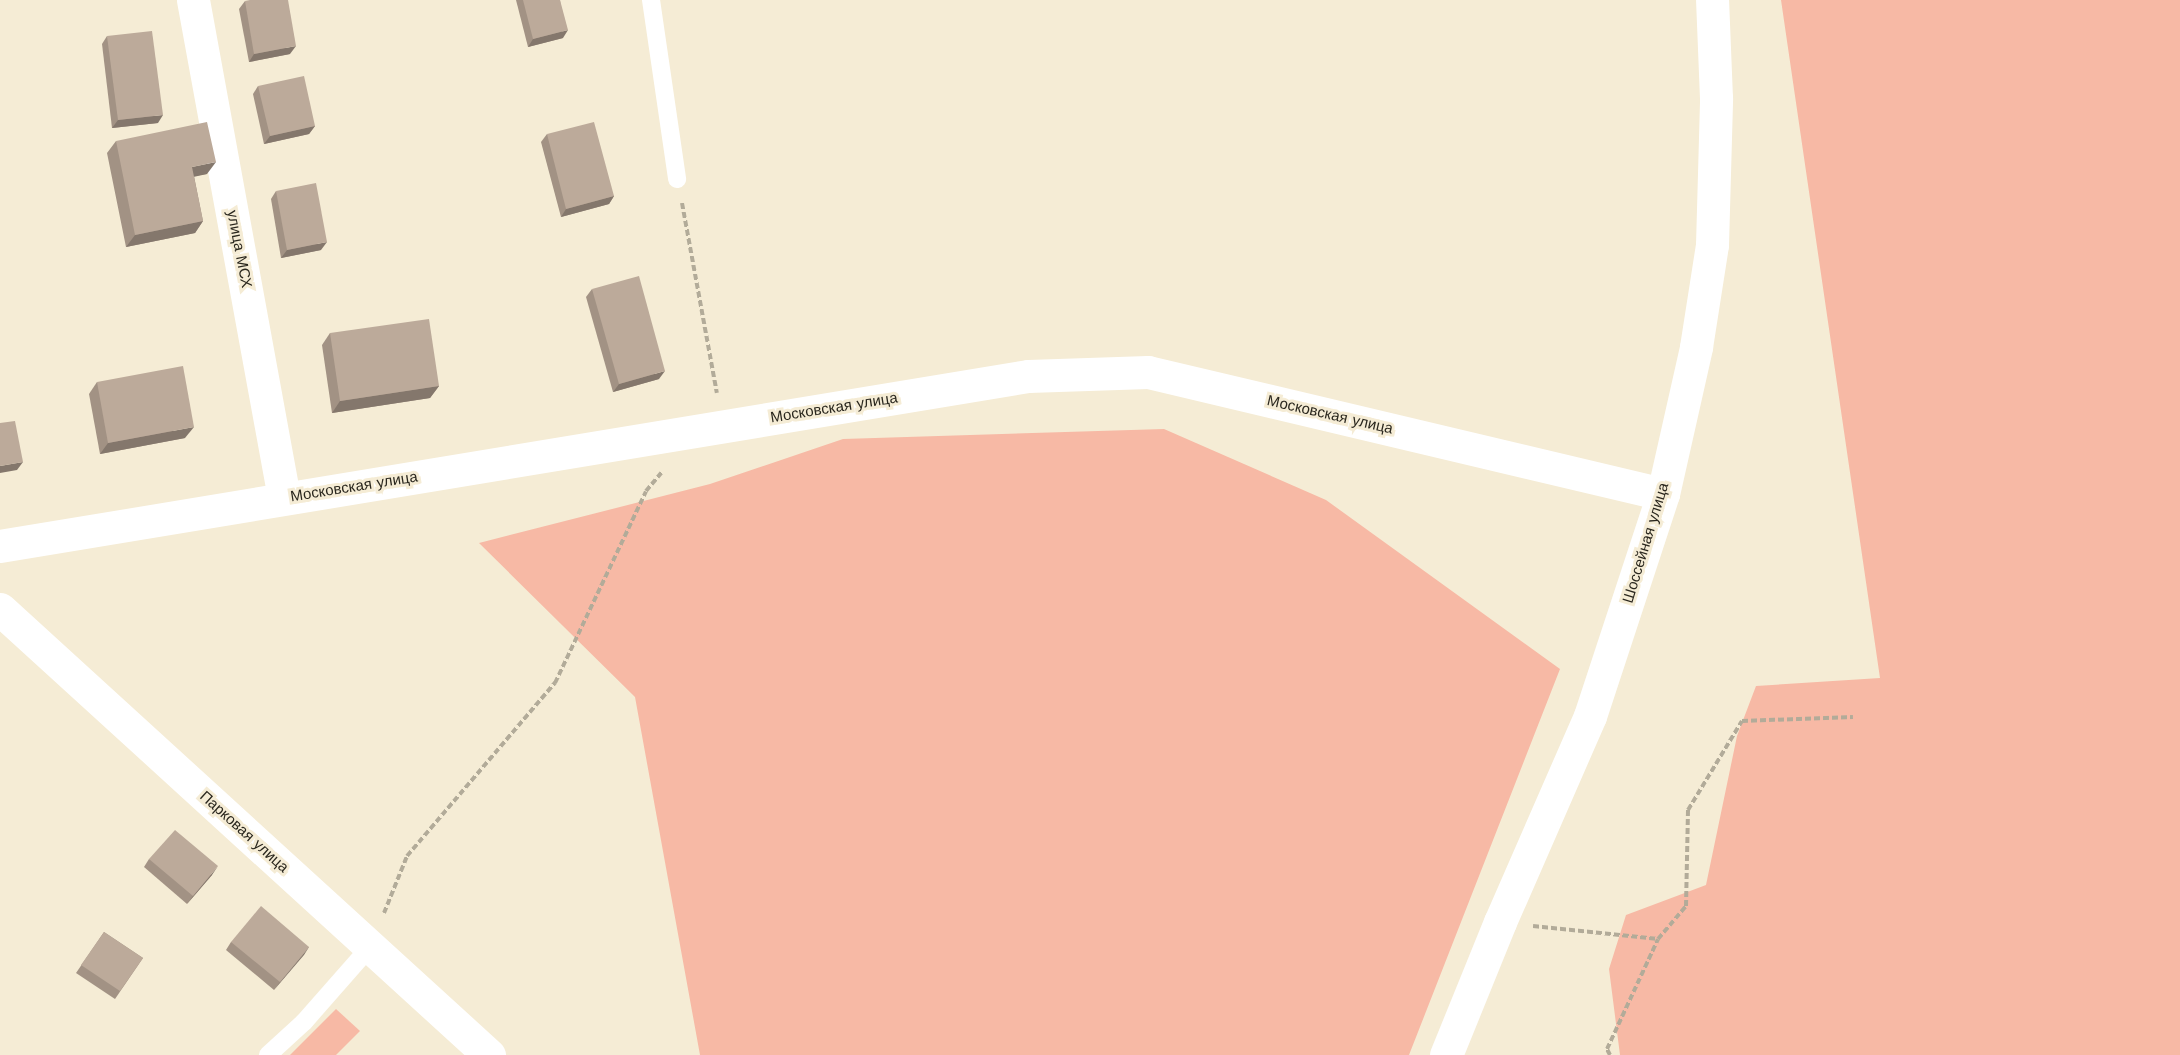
<!DOCTYPE html>
<html>
<head>
<meta charset="utf-8">
<style>
  body { margin:0 }
  #map { position:relative; width:2180px; height:1055px; overflow:hidden; background:#f5ecd5; font-family:"Work Sans",sans-serif }
  div>[style] { position:absolute }
  .green>* { inset:0; background:#f7b9a5 }
  .path>* { height:4px; margin-top:-2px; transform-origin:0; background:repeating-linear-gradient(90deg,#b2ab99 0 6px,transparent 0 9px) }
  .service>* { height:18px; margin:-9px; padding:0 9px; transform-origin:9px; border-radius:9px; background:#fff }
  .minor>* { height:33px; margin:-16.5px; padding:0 16.5px; transform-origin:16.5px; border-radius:16.5px; background:#fff }
  .tertiary>* { height:33px; margin:-16.5px; padding:0 16.5px; transform-origin:16.5px; border-radius:16.5px; background:#fff }
  .wall>* { inset:0; background:#a29284 }
  .shaded-wall>* { inset:0; background:#84776c }
  .building>* { inset:0; background:#bcaa9a }
  span { translate:-50% -50%; white-space:nowrap; text-align:center; line-height:1.15; -webkit-text-stroke:6px #f5ecd5; paint-order:stroke }
  .street-label { font-size:15px; color:#2a271e }
</style>
</head>
<body>
<div id="map">
  <div class="green">
    <div style="clip-path:polygon(1781px 0,2180px 0,2180px 1055px,1620px 1055px,1609px 969px,1626px 915px,1706px 885px,1737px 736px,1756px 686px,1880px 678px)"></div>
    <div style="clip-path:polygon(1164px 429px,1326px 500px,1560px 669px,1409px 1055px,700px 1055px,635px 697px,479px 543px,710px 484px,843px 439px)"></div>
    <div style="clip-path:polygon(336px 1009px,360px 1031px,336px 1055px,290px 1055px)"></div>
  </div>
  <div class="path">
    <div style="left:682px;top:203px;width:193px;rotate:79.6deg"></div>
    <div style="left:384px;top:913px;width:61px;rotate:-68deg"></div>
    <div style="left:407px;top:856px;width:228px;rotate:-49.5deg"></div>
    <div style="left:555px;top:683px;width:212px;rotate:-64.6deg"></div>
    <div style="left:646px;top:491px;width:25px;rotate:-50deg"></div>
    <div style="left:1533px;top:926px;width:126px;rotate:5.9deg"></div>
    <div style="left:1610px;top:1055px;width:7px;rotate:-117deg"></div>
    <div style="left:1607px;top:1049px;width:121px;rotate:-65.1deg"></div>
    <div style="left:1658px;top:939px;width:43px;rotate:-49.7deg"></div>
    <div style="left:1686px;top:906px;width:96px;rotate:-88.8deg"></div>
    <div style="left:1688px;top:810px;width:104px;rotate:-58.8deg"></div>
    <div style="left:1742px;top:721px;width:111px;rotate:-2.1deg"></div>
  </div>
  <div class="service">
    <div style="left:651px;top:0;width:181px;rotate:81.7deg"></div>
    <div style="left:268px;top:1055px;width:49px;rotate:-42.5deg"></div>
    <div style="left:304px;top:1022px;width:100px;rotate:-48.7deg"></div>
  </div>
  <div class="minor">
    <div style="left:193px;top:0;width:506px;rotate:79.64deg"></div>
    <div style="left:0;top:609px;width:662px;rotate:42.37deg"></div>
  </div>
  <div class="tertiary">
    <div style="left:0;top:546px;width:1042px;rotate:-9.39deg"></div>
    <div style="left:1028px;top:376px;width:120px;rotate:-1.9deg"></div>
    <div style="left:1148px;top:372px;width:529px;rotate:13.33deg"></div>
    <div style="left:1446px;top:1055px;width:144px;rotate:-67.9deg"></div>
    <div style="left:1500px;top:922px;width:225px;rotate:-66.4deg"></div>
    <div style="left:1590px;top:716px;width:234px;rotate:-71.8deg"></div>
    <div style="left:1663px;top:494px;width:151px;rotate:-77.3deg"></div>
    <div style="left:1696px;top:347px;width:103px;rotate:-81.1deg"></div>
    <div style="left:1712px;top:245px;width:147px;rotate:-88.4deg"></div>
    <div style="left:1716px;top:98px;width:98px;rotate:-92.3deg"></div>
  </div>
  <div class="wall">
    <div style="clip-path:polygon(516px 0,560px 0,563px 38px,528px 47px)"></div>
    <div style="clip-path:polygon(245px 1px,290px 54px,249px 62px,239px 9px)"></div>
    <div style="clip-path:polygon(107px 36px,158px 123px,112px 128px,102px 44px)"></div>
    <div style="clip-path:polygon(258px 86px,315px 126px,309px 134px,264px 144px,253px 94px)"></div>
    <div style="clip-path:polygon(547px 134px,614px 196px,609px 204px,561px 217px,541px 142px)"></div>
    <div style="clip-path:polygon(116px 141px,207px 174px,194px 176px,203px 221px,195px 233px,126px 247px,107px 153px)"></div>
    <div style="clip-path:polygon(276px 191px,321px 250px,281px 258px,271px 199px)"></div>
    <div style="clip-path:polygon(592px 289px,659px 379px,613px 392px,586px 297px)"></div>
    <div style="clip-path:polygon(330px 333px,439px 386px,430px 398px,332px 413px,322px 345px)"></div>
    <div style="clip-path:polygon(97px 382px,185px 438px,100px 454px,89px 394px)"></div>
    <div style="clip-path:polygon(149px 859px,212px 875px,187px 904px,144px 867px)"></div>
    <div style="clip-path:polygon(104px 932px,143px 958px,115px 999px,76px 973px)"></div>
    <div style="clip-path:polygon(231px 942px,309px 947px,274px 990px,226px 950px)"></div>
  </div>
  <div class="shaded-wall">
    <div style="clip-path:polygon(568px 30px,563px 38px,528px 47px,533px 39px)"></div>
    <div style="clip-path:polygon(296px 46px,290px 54px,249px 62px,254px 54px)"></div>
    <div style="clip-path:polygon(163px 115px,158px 123px,112px 128px,118px 120px)"></div>
    <div style="clip-path:polygon(315px 126px,309px 134px,264px 144px,270px 136px)"></div>
    <div style="clip-path:polygon(216px 162px,207px 174px,184px 179px,192px 167px)"></div>
    <div style="clip-path:polygon(614px 196px,609px 204px,561px 217px,566px 209px)"></div>
    <div style="clip-path:polygon(203px 221px,195px 233px,126px 247px,135px 235px)"></div>
    <div style="clip-path:polygon(327px 242px,321px 250px,281px 258px,287px 250px)"></div>
    <div style="clip-path:polygon(665px 371px,659px 379px,613px 392px,619px 384px)"></div>
    <div style="clip-path:polygon(439px 386px,430px 398px,332px 413px,340px 401px)"></div>
    <div style="clip-path:polygon(194px 427px,185px 438px,100px 454px,108px 443px)"></div>
    <div style="clip-path:polygon(23px 462px,17px 470px,0 473px,0 466px)"></div>
    <div style="clip-path:polygon(218px 866px,212px 875px,187px 904px,193px 896px)"></div>
    <div style="clip-path:polygon(309px 947px,304px 955px,274px 990px,280px 982px)"></div>
  </div>
  <div class="building">
    <div style="clip-path:polygon(250px 0,288px 0,296px 46px,254px 54px,245px 1px)"></div>
    <div style="clip-path:polygon(523px 0,560px 0,568px 30px,533px 39px)"></div>
    <div style="clip-path:polygon(152px 31px,163px 115px,118px 120px,107px 36px)"></div>
    <div style="clip-path:polygon(304px 76px,315px 126px,270px 136px,258px 86px)"></div>
    <div style="clip-path:polygon(207px 122px,216px 162px,192px 167px,203px 221px,135px 235px,116px 141px)"></div>
    <div style="clip-path:polygon(594px 122px,614px 196px,566px 209px,547px 134px)"></div>
    <div style="clip-path:polygon(316px 183px,327px 242px,287px 250px,276px 191px)"></div>
    <div style="clip-path:polygon(639px 276px,665px 371px,619px 384px,592px 289px)"></div>
    <div style="clip-path:polygon(429px 319px,439px 386px,340px 401px,330px 333px)"></div>
    <div style="clip-path:polygon(183px 366px,194px 427px,108px 443px,97px 382px)"></div>
    <div style="clip-path:polygon(15px 421px,23px 462px,0 466px,0 423px)"></div>
    <div style="clip-path:polygon(175px 830px,218px 866px,193px 896px,149px 859px)"></div>
    <div style="clip-path:polygon(261px 906px,309px 947px,280px 982px,231px 942px)"></div>
    <div style="clip-path:polygon(104px 932px,143px 958px,120px 991px,81px 965px)"></div>
  </div>
  <div class="street-label">
    <span style="left:239px;top:249px;rotate:79deg">улица МСХ</span>
    <span style="left:834px;top:408px;rotate:-9deg">Московская улица</span>
    <span style="left:1330px;top:415px;rotate:13deg">Московская улица</span>
    <span style="left:354px;top:487px;rotate:-9deg">Московская улица</span>
    <span style="left:1646px;top:543px;rotate:-73deg">Шоссейная улица</span>
    <span style="left:244px;top:832px;rotate:42deg">Парковая улица</span>
  </div>
</div>
</body>
</html>
